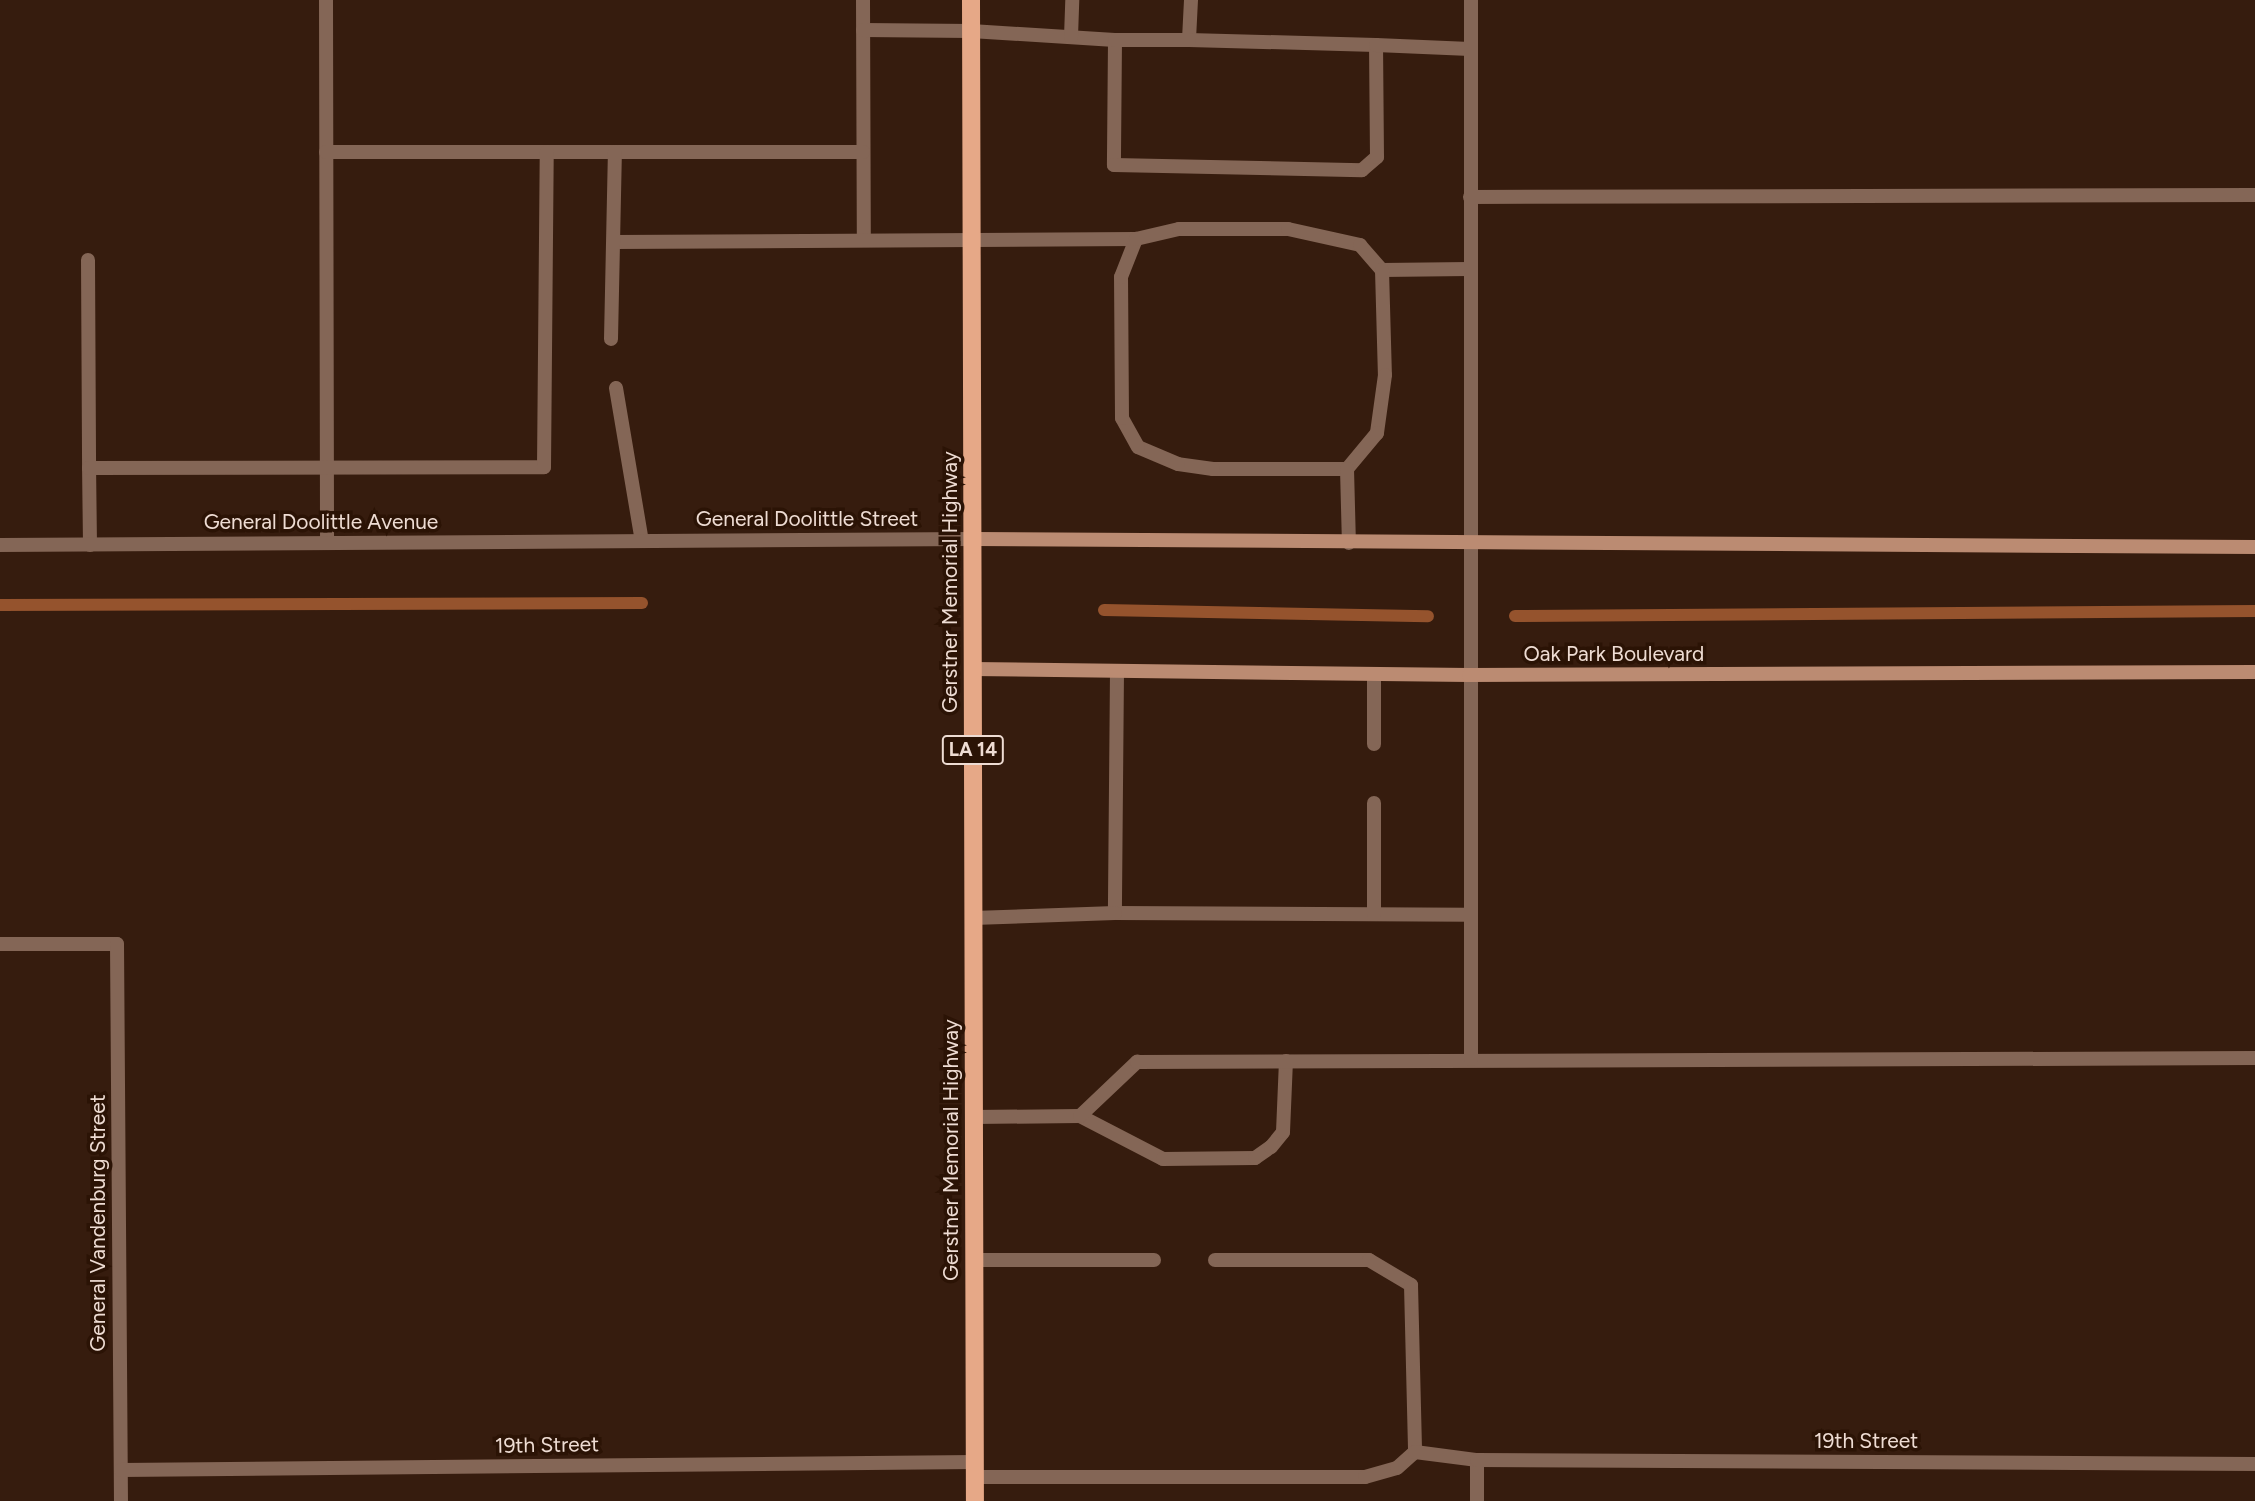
<!DOCTYPE html>
<html>
<head>
<meta charset="utf-8">
<style>
  body { margin:0 }
  #map { position:relative; width:2255px; height:1501px; overflow:hidden; background:#361c0e; font-family:Figtree,sans-serif }
  div>[style] { position:absolute }
  .stream>* { height:12px; margin:-6px; padding:0 6px; transform-origin:6px; border-radius:6px; background:#95532d }
  .lane>* { height:14px; margin:-7px; padding:0 7px; transform-origin:7px; border-radius:7px; background:#846656 }
  .street>* { height:14px; margin:-7px; padding:0 7px; transform-origin:7px; border-radius:7px; background:#846656 }
  .secondary>* { height:14px; margin:-7px; padding:0 7px; transform-origin:7px; border-radius:7px; background:#bb8b72 }
  .primary>* { height:18px; margin:-9px; padding:0 9px; transform-origin:9px; border-radius:9px; background:#e6a887 }
  span { translate:-50% -50%; white-space:nowrap; text-align:center; line-height:1.15; -webkit-text-stroke:7px #2b1305; paint-order:stroke }
  .shield-label span { padding:2px 5px; background:#2b1305; border:2px solid; border-radius:5px; -webkit-text-stroke-width:0 }
  .shield-label { font-size:19px; color:#eedcd3; font-weight:700 }
  .street-label { font-size:21px; color:#eedcd3 }
</style>
</head>
<body>
<div id="map">
  <div class="stream">
    <div style="left:0;top:605px;width:642px;rotate:-0.18deg"></div>
    <div style="left:1104px;top:610px;width:324px;rotate:1.1deg"></div>
    <div style="left:1515px;top:616px;width:740px;rotate:-0.39deg"></div>
  </div>
  <div class="lane">
    <div style="left:326px;top:0;width:543px;rotate:89.89deg"></div>
    <div style="left:863px;top:0;width:240px;rotate:89.8deg"></div>
    <div style="left:1191px;top:0;width:40px;rotate:92.9deg"></div>
    <div style="left:1189px;top:40px;width:187px;rotate:1.5deg"></div>
    <div style="left:863px;top:30px;width:108px;rotate:0.5deg"></div>
    <div style="left:971px;top:31px;width:144px;rotate:3.6deg"></div>
    <div style="left:1115px;top:40px;width:125px;rotate:90.5deg"></div>
    <div style="left:1114px;top:165px;width:248px;rotate:1.2deg"></div>
    <div style="left:1362px;top:170px;width:20px;rotate:-41deg"></div>
    <div style="left:1377px;top:157px;width:112px;rotate:-90.5deg"></div>
    <div style="left:1376px;top:45px;width:94px;rotate:2.4deg"></div>
    <div style="left:1071px;top:37px;width:37px;rotate:-88deg"></div>
    <div style="left:1115px;top:40px;width:74px"></div>
    <div style="left:326px;top:152px;width:537px"></div>
    <div style="left:1470px;top:197px;width:785px;rotate:-0.15deg"></div>
    <div style="left:614px;top:242px;width:522px;rotate:-0.33deg"></div>
    <div style="left:88px;top:260px;width:208px;rotate:89.7deg"></div>
    <div style="left:1382px;top:270px;width:87px;rotate:-0.7deg"></div>
    <div style="left:611px;top:339px;width:187px;rotate:-88.8deg"></div>
    <div style="left:616px;top:388px;width:155px;rotate:80.4deg"></div>
    <div style="left:1347px;top:469px;width:134px;rotate:180deg"></div>
    <div style="left:1213px;top:469px;width:35px;rotate:-172deg"></div>
    <div style="left:1178px;top:464px;width:43px;rotate:-157deg"></div>
    <div style="left:1138px;top:447px;width:33px;rotate:-119deg"></div>
    <div style="left:1122px;top:418px;width:141px;rotate:-90.4deg"></div>
    <div style="left:1121px;top:277px;width:41px;rotate:-68.5deg"></div>
    <div style="left:1136px;top:239px;width:44px;rotate:-13.1deg"></div>
    <div style="left:1179px;top:229px;width:109px"></div>
    <div style="left:1288px;top:229px;width:74px;rotate:12.5deg"></div>
    <div style="left:1360px;top:245px;width:33px;rotate:49deg"></div>
    <div style="left:1382px;top:270px;width:105px;rotate:88.4deg"></div>
    <div style="left:1385px;top:375px;width:59px;rotate:97.9deg"></div>
    <div style="left:1377px;top:433px;width:47px;rotate:129.8deg"></div>
    <div style="left:1347px;top:469px;width:74px;rotate:88.5deg"></div>
    <div style="left:90px;top:545px;width:77px;rotate:-90.7deg"></div>
    <div style="left:89px;top:468px;width:455px;rotate:-0.1deg"></div>
    <div style="left:544px;top:467px;width:315px;rotate:-89.5deg"></div>
    <div style="left:1117px;top:671px;width:242px;rotate:90.5deg"></div>
    <div style="left:1115px;top:913px;width:355px;rotate:0.3deg"></div>
    <div style="left:1374px;top:744px;width:70px;rotate:-90deg"></div>
    <div style="left:1374px;top:803px;width:111px;rotate:90deg"></div>
    <div style="left:973px;top:918px;width:142px;rotate:-2deg"></div>
    <div style="left:1080px;top:1116px;width:93px;rotate:27.4deg"></div>
    <div style="left:1163px;top:1159px;width:92px;rotate:-0.6deg"></div>
    <div style="left:1255px;top:1158px;width:19px;rotate:-35deg"></div>
    <div style="left:1271px;top:1147px;width:19px;rotate:-51deg"></div>
    <div style="left:1283px;top:1132px;width:71px;rotate:-87.6deg"></div>
    <div style="left:974px;top:1117px;width:106px;rotate:-0.5deg"></div>
    <div style="left:1080px;top:1116px;width:79px;rotate:-43.5deg"></div>
    <div style="left:1137px;top:1062px;width:1118px;rotate:-0.2deg"></div>
    <div style="left:974px;top:1260px;width:180px"></div>
    <div style="left:1215px;top:1260px;width:154px"></div>
    <div style="left:1369px;top:1260px;width:49px;rotate:30.8deg"></div>
    <div style="left:1411px;top:1285px;width:167px;rotate:88.6deg"></div>
    <div style="left:975px;top:1477px;width:390px"></div>
    <div style="left:1365px;top:1477px;width:33px;rotate:-16deg"></div>
    <div style="left:1397px;top:1468px;width:24px;rotate:-42deg"></div>
    <div style="left:1415px;top:1452px;width:63px;rotate:7.4deg"></div>
  </div>
  <div class="street">
    <div style="left:1471px;top:0;width:1059px;rotate:90deg"></div>
    <div style="left:0;top:545px;width:974px;rotate:-0.35deg"></div>
    <div style="left:0;top:944px;width:117px"></div>
    <div style="left:117px;top:944px;width:557px;rotate:89.59deg"></div>
    <div style="left:121px;top:1470px;width:854px;rotate:-0.54deg"></div>
    <div style="left:1477px;top:1501px;width:41px;rotate:-90deg"></div>
    <div style="left:1477px;top:1460px;width:778px;rotate:0.29deg"></div>
  </div>
  <div class="secondary">
    <div style="left:974px;top:539px;width:1281px;rotate:0.36deg"></div>
    <div style="left:972px;top:669px;width:497px;rotate:0.7deg"></div>
    <div style="left:1469px;top:675px;width:786px;rotate:-0.22deg"></div>
  </div>
  <div class="primary">
    <div style="left:971px;top:0;width:1501px;rotate:89.85deg"></div>
  </div>
  <div class="shield-label">
    <span style="left:973px;top:750px">LA 14</span>
  </div>
  <div class="street-label">
    <span style="left:807px;top:519px">General Doolittle Street</span>
    <span style="left:321px;top:522px">General Doolittle Avenue</span>
    <span style="left:950px;top:582px;rotate:-90deg">Gerstner Memorial Highway</span>
    <span style="left:1614px;top:654px">Oak Park Boulevard</span>
    <span style="left:951px;top:1150px;rotate:-90deg">Gerstner Memorial Highway</span>
    <span style="left:98px;top:1223px;rotate:-90deg">General Vandenburg Street</span>
    <span style="left:1866px;top:1441px">19th Street</span>
    <span style="left:547px;top:1445px;rotate:-1deg">19th Street</span>
  </div>
</div>
</body>
</html>
